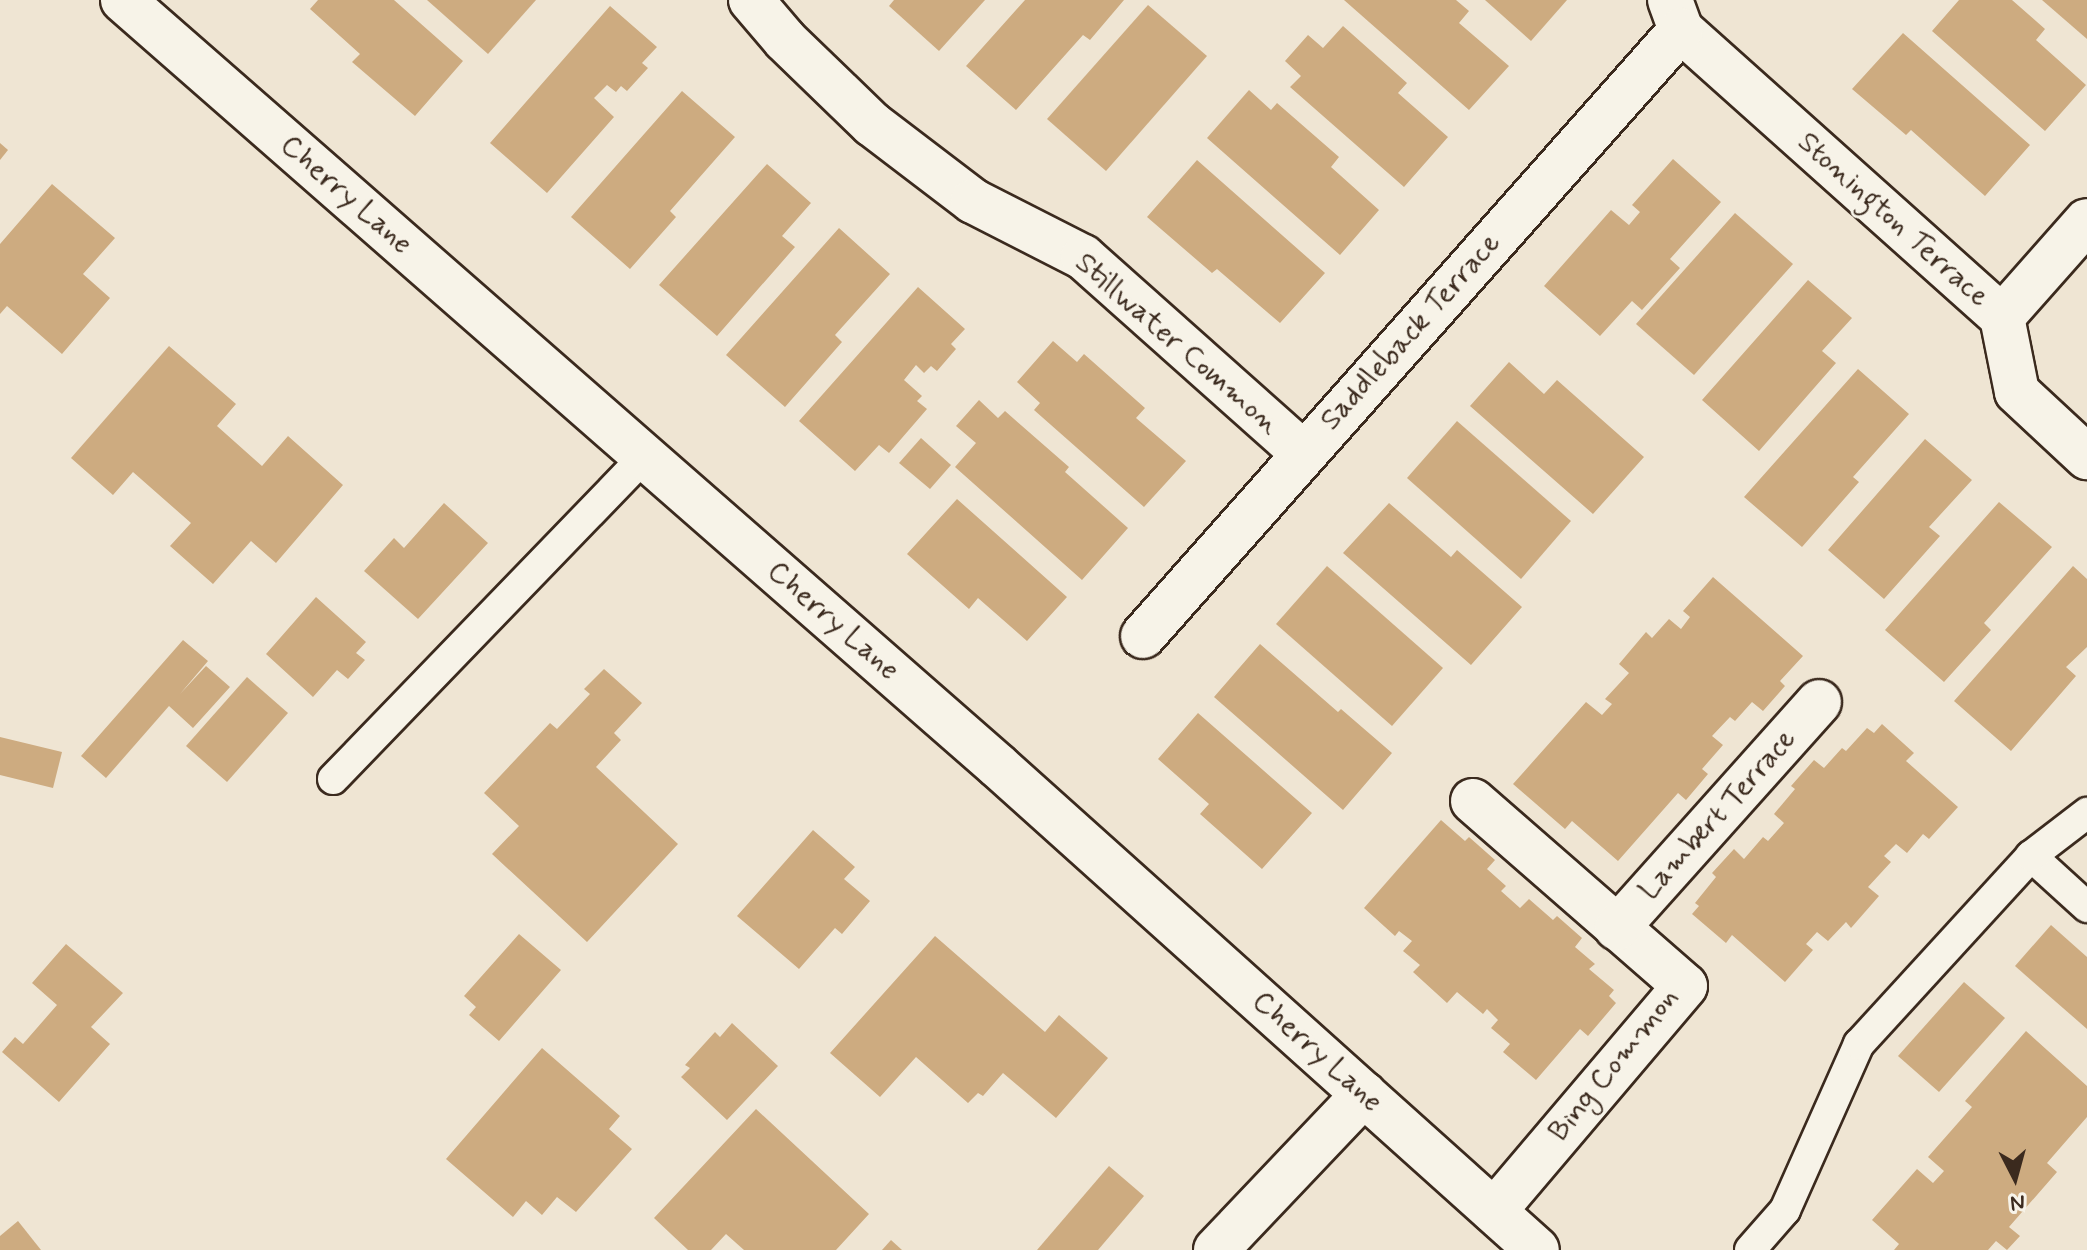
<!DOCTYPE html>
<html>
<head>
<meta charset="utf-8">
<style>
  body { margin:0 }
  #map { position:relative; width:2087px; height:1250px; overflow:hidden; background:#efe5d3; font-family:Mynerve,sans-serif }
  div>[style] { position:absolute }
  .building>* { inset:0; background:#cdab80 }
  .roads { filter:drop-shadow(2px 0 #3b2a1e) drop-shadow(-2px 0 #3b2a1e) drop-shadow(0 2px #3b2a1e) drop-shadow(0 -2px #3b2a1e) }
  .service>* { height:30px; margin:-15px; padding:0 15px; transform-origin:15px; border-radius:15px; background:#f7f3e8 }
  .minor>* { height:44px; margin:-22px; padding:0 22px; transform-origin:22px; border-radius:22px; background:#f7f3e8 }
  span { translate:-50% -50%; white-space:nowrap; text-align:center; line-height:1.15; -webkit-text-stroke:6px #f7f3e8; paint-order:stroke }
  .street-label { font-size:30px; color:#3b2a1e }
  .north { position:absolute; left:1975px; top:1138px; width:80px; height:80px; -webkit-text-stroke:6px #f7f3e8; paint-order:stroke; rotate:174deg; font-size:22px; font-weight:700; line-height:32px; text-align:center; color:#3b2a1e }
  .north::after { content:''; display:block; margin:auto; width:28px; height:36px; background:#3b2a1e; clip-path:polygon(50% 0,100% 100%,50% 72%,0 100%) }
</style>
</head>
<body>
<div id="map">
  <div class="building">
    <div style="clip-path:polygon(318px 0,394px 0,463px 61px,415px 116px,352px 62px,360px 54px,310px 9px)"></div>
    <div style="clip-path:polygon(427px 0,536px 0,488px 54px)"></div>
    <div style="clip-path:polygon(894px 0,985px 0,939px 51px,889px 6px)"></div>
    <div style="clip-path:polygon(1025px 0,1124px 0,1090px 40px,1083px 35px,1016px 110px,966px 66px)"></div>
    <div style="clip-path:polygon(1344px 0,1456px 0,1469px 11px,1459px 23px,1509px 66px,1469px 110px)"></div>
    <div style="clip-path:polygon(1485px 0,1567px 0,1531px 41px)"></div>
    <div style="clip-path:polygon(1959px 0,2012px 0,2045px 29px,2036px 40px,2086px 85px,2045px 131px,1932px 31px)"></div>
    <div style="clip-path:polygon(2042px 0,2087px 0,2087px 39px)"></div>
    <div style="clip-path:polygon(1148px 5px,1207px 56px,1106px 171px,1047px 119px)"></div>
    <div style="clip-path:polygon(610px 6px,657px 47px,642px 63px,648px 68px,627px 91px,621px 86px,616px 92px,607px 85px,594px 98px,614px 117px,547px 193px,490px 143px)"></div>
    <div style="clip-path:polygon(1343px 26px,1407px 83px,1398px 93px,1448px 137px,1404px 187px,1290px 87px,1301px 76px,1285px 61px,1308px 35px,1323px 48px)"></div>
    <div style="clip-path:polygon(1903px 33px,2030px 145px,1985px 196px,1911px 130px,1906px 135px,1852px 89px)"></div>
    <div style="clip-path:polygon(1249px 90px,1271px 110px,1277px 103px,1339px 157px,1331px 167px,1379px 210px,1340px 255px,1207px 138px)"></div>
    <div style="clip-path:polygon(682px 91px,735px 137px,670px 211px,676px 217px,630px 269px,571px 217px)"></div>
    <div style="clip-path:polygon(0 143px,8px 150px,0 160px)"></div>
    <div style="clip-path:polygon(1673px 159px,1721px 202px,1670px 259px,1680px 268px,1642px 310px,1632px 301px,1600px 336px,1544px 286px,1611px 210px,1629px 225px,1640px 212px,1632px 205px)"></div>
    <div style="clip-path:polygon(1197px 160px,1325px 273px,1280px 323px,1217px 269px,1212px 273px,1147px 217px)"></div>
    <div style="clip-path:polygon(767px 164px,811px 203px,782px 236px,795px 247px,717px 336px,659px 285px)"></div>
    <div style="clip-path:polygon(52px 184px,115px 238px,83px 274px,110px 298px,62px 354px,7px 306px,0 314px,0 244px)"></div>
    <div style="clip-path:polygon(1735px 213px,1793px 264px,1694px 375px,1636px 324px)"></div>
    <div style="clip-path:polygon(839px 228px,890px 274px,835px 335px,842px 342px,785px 407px,726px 355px)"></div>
    <div style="clip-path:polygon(1808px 280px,1852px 318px,1822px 351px,1836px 363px,1759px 451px,1702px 400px)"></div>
    <div style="clip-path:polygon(918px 287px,965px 329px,951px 344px,956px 349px,937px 371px,931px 366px,924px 373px,916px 365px,904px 380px,922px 396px,917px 401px,927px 409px,889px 453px,879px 445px,855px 471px,799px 421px)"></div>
    <div style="clip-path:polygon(1053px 341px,1077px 362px,1084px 354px,1145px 408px,1136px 418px,1186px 461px,1144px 507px,1034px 410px,1040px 403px,1017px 382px)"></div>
    <div style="clip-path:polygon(169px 346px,236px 404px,217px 426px,262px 466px,288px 436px,343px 485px,276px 563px,251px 541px,213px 584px,170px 546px,191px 523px,133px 472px,113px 495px,71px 458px)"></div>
    <div style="clip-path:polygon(1509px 362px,1544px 394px,1557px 380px,1644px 457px,1593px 514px,1470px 406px)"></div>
    <div style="clip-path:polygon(1858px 369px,1909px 414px,1853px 477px,1859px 482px,1802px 547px,1744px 497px)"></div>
    <div style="clip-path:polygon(979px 400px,998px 418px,1005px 411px,1069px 467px,1065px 472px,1128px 528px,1082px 580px,955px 467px,976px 443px,956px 426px)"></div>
    <div style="clip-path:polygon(1457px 421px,1571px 521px,1521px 579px,1407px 478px)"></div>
    <div style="clip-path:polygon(921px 438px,951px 465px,930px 489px,899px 463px)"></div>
    <div style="clip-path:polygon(1925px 439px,1972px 480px,1929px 527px,1940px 536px,1884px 599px,1828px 550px)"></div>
    <div style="clip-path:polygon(957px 499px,1067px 597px,1027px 641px,978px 598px,969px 609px,907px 554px)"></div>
    <div style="clip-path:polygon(1999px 502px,2052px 547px,1984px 623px,1991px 630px,1944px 682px,1885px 630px)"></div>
    <div style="clip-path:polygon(444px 503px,488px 543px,418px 619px,364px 571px,394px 538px,404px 548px)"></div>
    <div style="clip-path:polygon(1389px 503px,1451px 557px,1457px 550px,1522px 607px,1471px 665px,1343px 553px)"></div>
    <div style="clip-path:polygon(1327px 566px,1443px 668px,1392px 726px,1276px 624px)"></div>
    <div style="clip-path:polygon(2073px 566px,2087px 579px,2087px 647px,2066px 667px,2076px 676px,2011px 751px,1954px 701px)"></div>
    <div style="clip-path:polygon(1713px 577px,1803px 656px,1780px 681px,1785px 686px,1763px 711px,1752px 702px,1735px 721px,1730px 717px,1712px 736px,1723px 745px,1702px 769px,1708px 774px,1686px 800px,1678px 793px,1618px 861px,1572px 821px,1565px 829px,1513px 784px,1586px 702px,1602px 715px,1612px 704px,1605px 699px,1629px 673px,1619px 664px,1646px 632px,1652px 638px,1669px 619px,1681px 629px,1690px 617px,1683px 611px)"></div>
    <div style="clip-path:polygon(316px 597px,366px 642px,356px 653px,365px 660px,348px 679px,337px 670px,313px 697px,266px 654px)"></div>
    <div style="clip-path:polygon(183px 640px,208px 661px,180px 694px,206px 666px,230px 687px,193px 728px,169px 706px,106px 778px,81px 756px)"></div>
    <div style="clip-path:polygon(1260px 644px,1338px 712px,1341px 709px,1392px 753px,1343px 810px,1214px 697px)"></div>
    <div style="clip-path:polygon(604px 669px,642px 703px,614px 733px,621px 740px,596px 767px,678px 844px,587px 942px,492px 854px,519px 826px,484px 793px,550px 723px,557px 729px,590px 694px,584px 689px)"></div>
    <div style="clip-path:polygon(247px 677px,288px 713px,227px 782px,186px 746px)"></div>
    <div style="clip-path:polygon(1198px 713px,1312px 813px,1262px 869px,1200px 814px,1209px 804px,1158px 759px)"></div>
    <div style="clip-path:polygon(1882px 724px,1914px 753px,1906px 761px,1958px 807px,1929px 839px,1923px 834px,1907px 853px,1896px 844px,1884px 856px,1891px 862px,1868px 887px,1879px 896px,1851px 928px,1846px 922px,1828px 941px,1817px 932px,1806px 944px,1813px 950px,1785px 982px,1732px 935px,1726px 943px,1692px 914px,1699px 906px,1695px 903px,1716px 877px,1712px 873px,1734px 849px,1744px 859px,1763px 837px,1768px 841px,1784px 823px,1774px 814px,1795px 789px,1791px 786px,1814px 760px,1824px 768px,1842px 748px,1846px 751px,1867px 728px,1874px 733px)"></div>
    <div style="clip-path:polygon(0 737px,62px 752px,53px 788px,0 775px)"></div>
    <div style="clip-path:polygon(1441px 820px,1465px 841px,1469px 837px,1495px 860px,1487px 869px,1506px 886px,1501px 891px,1520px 908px,1529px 899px,1553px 920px,1557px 916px,1582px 938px,1575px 947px,1595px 964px,1589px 969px,1614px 990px,1609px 996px,1616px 1003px,1588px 1036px,1580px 1029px,1536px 1080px,1503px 1052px,1510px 1044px,1491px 1028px,1498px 1020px,1487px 1009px,1483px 1014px,1457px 992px,1447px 1003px,1413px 972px,1420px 965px,1403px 951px,1412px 941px,1399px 931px,1395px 936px,1364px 908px)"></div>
    <div style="clip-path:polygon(813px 830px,855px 867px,844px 879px,870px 901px,842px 934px,835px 928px,799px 969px,737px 916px)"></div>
    <div style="clip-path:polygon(2051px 925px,2087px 957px,2087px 1029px,2015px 966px)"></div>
    <div style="clip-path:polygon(519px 934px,561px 970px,499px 1041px,469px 1015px,476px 1007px,464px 996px)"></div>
    <div style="clip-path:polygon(935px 936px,1045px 1032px,1059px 1015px,1108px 1058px,1056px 1118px,1003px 1073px,983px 1096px,978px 1093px,968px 1103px,916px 1057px,880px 1097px,830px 1053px)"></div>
    <div style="clip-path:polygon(66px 944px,123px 993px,91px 1027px,110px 1044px,59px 1102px,2px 1052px,15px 1037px,23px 1044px,57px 1005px,32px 983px)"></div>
    <div style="clip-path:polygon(1964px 982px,2005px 1018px,1939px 1092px,1898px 1056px)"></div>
    <div style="clip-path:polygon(732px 1023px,778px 1066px,727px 1120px,681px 1077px,690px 1068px,685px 1065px,715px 1032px,720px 1037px)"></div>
    <div style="clip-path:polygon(2026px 1031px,2087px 1086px,2087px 1117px,2047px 1163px,2057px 1172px,2009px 1227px,2020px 1236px,2007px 1250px,1996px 1241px,1988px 1250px,1894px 1250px,1899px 1244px,1872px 1220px,1917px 1169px,1933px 1183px,1944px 1171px,1928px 1157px,1972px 1107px,1965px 1101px)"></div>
    <div style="clip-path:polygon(542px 1048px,620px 1116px,609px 1129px,632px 1149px,576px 1212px,557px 1197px,542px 1215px,526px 1201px,513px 1217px,446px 1159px)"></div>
    <div style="clip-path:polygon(756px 1109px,869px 1214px,836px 1250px,744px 1250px,726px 1234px,711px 1250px,688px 1250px,654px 1218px)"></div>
    <div style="clip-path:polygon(1109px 1166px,1144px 1196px,1098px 1250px,1037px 1250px)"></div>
    <div style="clip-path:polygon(18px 1221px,41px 1250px,0 1250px,0 1236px)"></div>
    <div style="clip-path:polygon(891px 1240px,902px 1250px,882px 1250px)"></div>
  </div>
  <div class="roads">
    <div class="service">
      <div style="left:333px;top:779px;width:449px;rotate:-46deg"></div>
      <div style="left:2031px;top:856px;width:76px;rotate:42.3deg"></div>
      <div style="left:1750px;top:1250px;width:53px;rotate:-48.8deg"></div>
      <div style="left:1785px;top:1210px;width:182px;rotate:-66deg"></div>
      <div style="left:1859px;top:1044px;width:255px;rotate:-47.5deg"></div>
      <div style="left:2031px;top:856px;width:71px;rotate:-37.5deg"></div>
    </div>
    <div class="minor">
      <div style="left:123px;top:0;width:1163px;rotate:41.2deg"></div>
      <div style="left:998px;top:766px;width:724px;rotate:41.92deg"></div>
      <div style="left:751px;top:0;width:52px;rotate:49.6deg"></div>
      <div style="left:785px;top:40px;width:121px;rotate:44deg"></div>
      <div style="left:872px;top:124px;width:127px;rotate:37.3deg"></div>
      <div style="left:973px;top:201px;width:123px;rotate:27deg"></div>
      <div style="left:1083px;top:257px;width:295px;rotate:41.7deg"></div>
      <div style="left:1670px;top:0;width:32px;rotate:70deg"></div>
      <div style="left:1681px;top:30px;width:431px;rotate:41.8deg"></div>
      <div style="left:2002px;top:317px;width:76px;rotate:78.7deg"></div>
      <div style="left:2017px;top:392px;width:96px;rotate:42.9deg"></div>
      <div style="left:2002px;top:317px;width:128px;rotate:-48.5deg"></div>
      <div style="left:1143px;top:636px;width:810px;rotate:-48.4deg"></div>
      <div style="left:1473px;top:801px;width:281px;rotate:41.1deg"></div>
      <div style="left:1685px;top:986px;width:295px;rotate:130.3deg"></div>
      <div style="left:1617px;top:928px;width:303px;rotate:-48.2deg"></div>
      <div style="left:1216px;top:1250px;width:215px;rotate:-46.5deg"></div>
    </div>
  </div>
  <div class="street-label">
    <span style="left:346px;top:195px;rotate:41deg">Cherry Lane</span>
    <span style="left:1893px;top:220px;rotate:42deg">Stonington Terrace</span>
    <span style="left:1411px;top:332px;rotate:-48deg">Saddleback Terrace</span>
    <span style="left:1177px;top:344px;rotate:41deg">Stillwater Common</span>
    <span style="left:833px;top:621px;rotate:41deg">Cherry Lane</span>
    <span style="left:1718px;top:815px;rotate:-48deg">Lambert Terrace</span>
    <span style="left:1317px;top:1052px;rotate:42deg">Cherry Lane</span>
    <span style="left:1614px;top:1065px;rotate:-51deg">Bing Common</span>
  </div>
  <div class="north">N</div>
</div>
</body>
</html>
